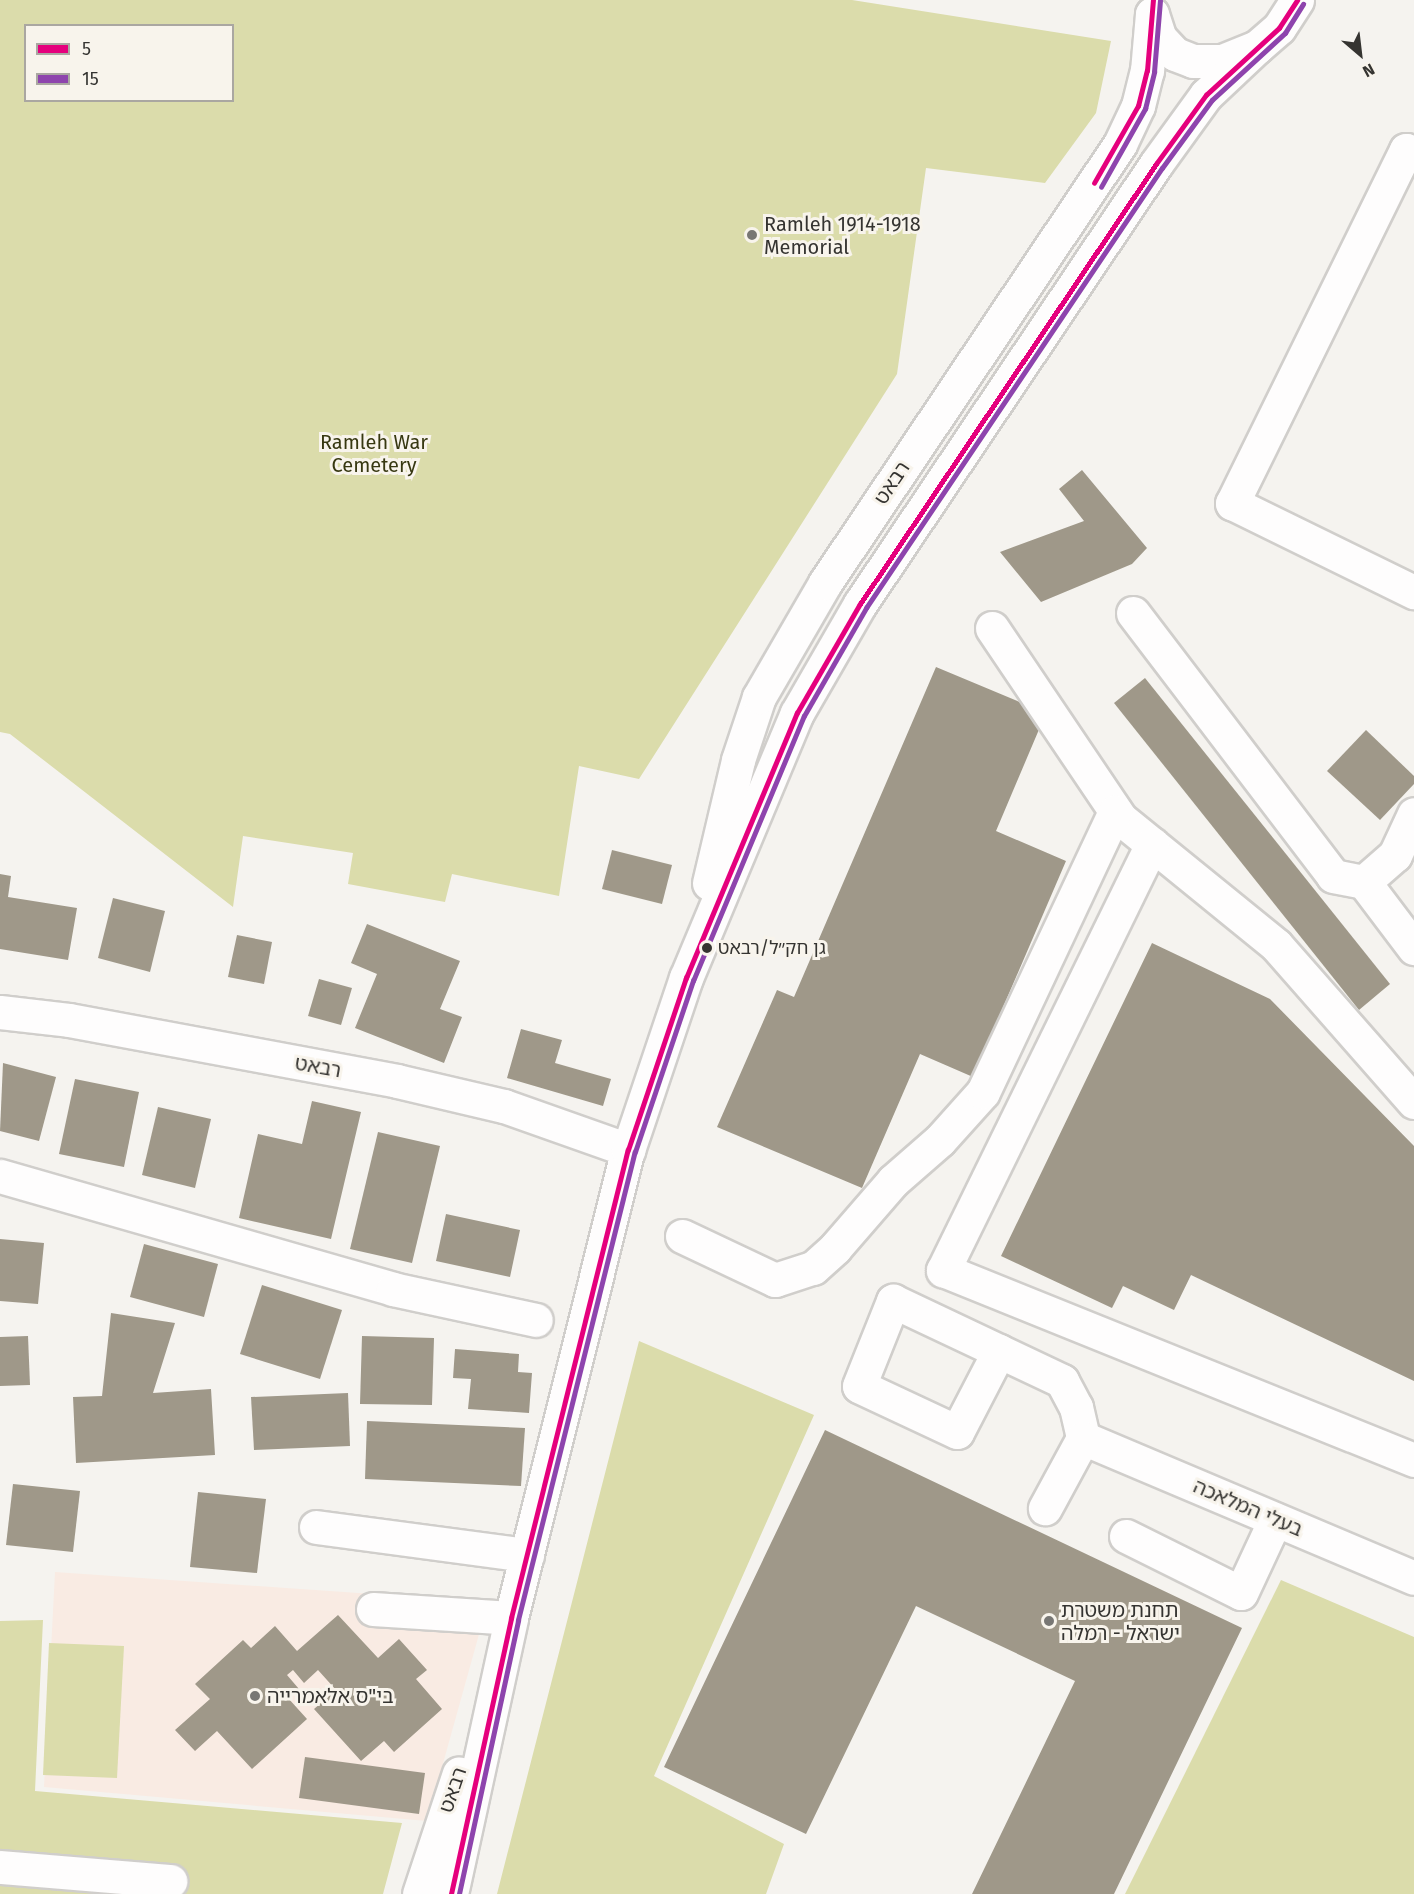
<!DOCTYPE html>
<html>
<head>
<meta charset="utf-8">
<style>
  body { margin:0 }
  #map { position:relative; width:1414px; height:1894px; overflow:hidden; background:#f5f3ef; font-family:"Fira Sans","Noto Sans Hebrew",sans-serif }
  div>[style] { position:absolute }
  .education>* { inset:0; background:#f9ebe3 }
  .green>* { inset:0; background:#dbdcab }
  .building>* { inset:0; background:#9f9889 }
  .roads { filter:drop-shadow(2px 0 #d0cecb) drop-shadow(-2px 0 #d0cecb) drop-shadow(0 2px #d0cecb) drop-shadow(0 -2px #d0cecb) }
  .minor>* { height:33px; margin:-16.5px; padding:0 16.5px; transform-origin:16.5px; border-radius:16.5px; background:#fefdfd }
  .bus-1>* { height:4.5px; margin:-2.25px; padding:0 2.25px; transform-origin:2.25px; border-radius:2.25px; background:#e5007d }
  .bus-2>* { height:4.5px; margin:-2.25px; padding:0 2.25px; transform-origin:2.25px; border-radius:2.25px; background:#8e44ad }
  .dots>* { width:16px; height:16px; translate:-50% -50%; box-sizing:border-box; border:3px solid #f8f4ec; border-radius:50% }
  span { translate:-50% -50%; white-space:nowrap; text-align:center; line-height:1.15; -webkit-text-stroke:6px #f8f4ec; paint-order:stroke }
  .bus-label { font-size:18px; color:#353431 }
  .left { translate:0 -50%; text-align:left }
  .poi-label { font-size:20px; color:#353431 }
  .park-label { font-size:20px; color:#373811 }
  .street-label { font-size:20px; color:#353431 }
  .legend { position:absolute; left:24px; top:24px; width:210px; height:78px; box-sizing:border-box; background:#f8f4ec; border:2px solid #aaa7a1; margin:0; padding:8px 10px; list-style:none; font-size:18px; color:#353431 }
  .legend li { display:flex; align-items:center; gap:12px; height:30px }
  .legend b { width:30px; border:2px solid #aaa7a1 }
  .north { position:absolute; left:1330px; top:24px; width:60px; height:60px; -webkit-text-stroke:4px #f8f4ec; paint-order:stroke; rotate:152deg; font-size:16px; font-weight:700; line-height:24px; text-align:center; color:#353431 }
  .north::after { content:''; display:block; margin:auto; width:21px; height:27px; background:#353431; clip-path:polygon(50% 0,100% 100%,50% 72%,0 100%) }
</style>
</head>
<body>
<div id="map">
  <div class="education">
    <div style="clip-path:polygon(55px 1572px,488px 1602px,427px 1821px,44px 1787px)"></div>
  </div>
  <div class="green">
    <div style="clip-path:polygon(evenodd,0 0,852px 0,1111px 41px,1096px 113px,1045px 183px,926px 168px,897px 374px,639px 779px,579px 766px,559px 896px,452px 874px,445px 902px,348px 884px,353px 853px,243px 836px,233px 907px,10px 734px,0 732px,0 0,26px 26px,232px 26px,232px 100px,26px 100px,26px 26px)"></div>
    <div style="clip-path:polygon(639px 1341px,814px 1415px,654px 1776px,784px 1844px,766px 1894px,497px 1894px)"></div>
    <div style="clip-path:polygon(1281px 1580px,1414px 1637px,1414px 1894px,1125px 1894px)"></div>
    <div style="clip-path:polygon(43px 1620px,35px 1791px,402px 1823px,383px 1894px,0 1894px,0 1621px)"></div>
    <div style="clip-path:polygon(49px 1643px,124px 1646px,117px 1778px,43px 1775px)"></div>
  </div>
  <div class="building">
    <div style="clip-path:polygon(1082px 470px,1147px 548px,1132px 564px,1041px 602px,1000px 552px,1084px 521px,1059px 489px)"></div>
    <div style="clip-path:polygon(936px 667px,1046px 713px,996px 831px,1066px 861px,973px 1077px,920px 1054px,862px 1188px,717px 1127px,777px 990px,794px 997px)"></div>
    <div style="clip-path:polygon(1145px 678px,1390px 984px,1359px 1010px,1114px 703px)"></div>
    <div style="clip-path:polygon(1366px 730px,1414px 776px,1414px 784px,1380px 820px,1327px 771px)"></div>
    <div style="clip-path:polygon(612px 850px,672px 865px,662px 904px,602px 889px)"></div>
    <div style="clip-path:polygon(0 874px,11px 876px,8px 897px,77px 908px,68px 960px,0 949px)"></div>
    <div style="clip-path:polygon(113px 898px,165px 911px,150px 972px,98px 958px)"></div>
    <div style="clip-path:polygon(367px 924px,460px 961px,440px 1009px,462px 1017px,444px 1063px,355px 1028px,377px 974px,351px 963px)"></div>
    <div style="clip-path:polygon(237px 935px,272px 942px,264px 984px,228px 977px)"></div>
    <div style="clip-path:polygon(1152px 943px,1270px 999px,1414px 1146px,1414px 1381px,1191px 1275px,1174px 1310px,1123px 1286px,1112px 1308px,1001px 1256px)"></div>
    <div style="clip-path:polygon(319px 979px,352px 988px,341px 1025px,308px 1016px)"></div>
    <div style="clip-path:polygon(521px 1029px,562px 1040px,555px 1063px,611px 1079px,603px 1106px,507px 1078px)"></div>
    <div style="clip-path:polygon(3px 1063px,56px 1077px,39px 1141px,0 1131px)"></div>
    <div style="clip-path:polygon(75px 1079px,139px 1092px,124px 1167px,59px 1154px)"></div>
    <div style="clip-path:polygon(312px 1101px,361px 1112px,331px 1239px,239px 1218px,258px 1134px,302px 1144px)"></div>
    <div style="clip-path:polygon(158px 1107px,211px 1119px,195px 1188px,142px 1175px)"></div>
    <div style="clip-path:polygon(378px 1132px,440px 1146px,412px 1263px,350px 1249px)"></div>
    <div style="clip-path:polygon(446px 1214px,520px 1230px,510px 1277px,436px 1261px)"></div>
    <div style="clip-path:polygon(0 1239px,44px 1243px,38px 1304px,0 1301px)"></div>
    <div style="clip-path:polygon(144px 1244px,218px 1264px,204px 1317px,130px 1297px)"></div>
    <div style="clip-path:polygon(262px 1285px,342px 1310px,320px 1379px,240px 1354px)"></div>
    <div style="clip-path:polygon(111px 1313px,175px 1323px,153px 1393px,211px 1389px,215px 1455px,76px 1463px,73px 1397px,102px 1396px)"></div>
    <div style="clip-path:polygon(28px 1336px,30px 1385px,0 1386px,0 1337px)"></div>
    <div style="clip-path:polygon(362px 1336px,434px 1338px,432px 1405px,360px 1404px)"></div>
    <div style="clip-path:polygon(455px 1349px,519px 1354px,518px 1372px,532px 1373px,529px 1413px,468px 1409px,471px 1379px,453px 1378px)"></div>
    <div style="clip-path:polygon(348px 1393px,350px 1446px,254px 1450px,251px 1397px)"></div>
    <div style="clip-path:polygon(367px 1421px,525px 1428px,521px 1486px,365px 1479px)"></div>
    <div style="clip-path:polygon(825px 1430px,1242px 1628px,1114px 1894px,972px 1894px,1075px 1681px,916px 1606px,806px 1834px,664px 1767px)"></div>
    <div style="clip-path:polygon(13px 1484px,80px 1491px,73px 1552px,6px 1545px)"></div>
    <div style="clip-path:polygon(198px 1492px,266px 1499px,257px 1573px,190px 1567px)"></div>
    <div style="clip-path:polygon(338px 1615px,378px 1658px,399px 1639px,427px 1670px,416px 1679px,442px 1709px,394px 1752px,384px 1741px,361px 1761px,314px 1709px,336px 1690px,318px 1670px,304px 1683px,293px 1670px,287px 1675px,299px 1689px,288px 1698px,307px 1719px,252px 1769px,217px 1731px,195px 1751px,175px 1730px,210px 1699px,195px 1684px,243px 1640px,251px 1648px,275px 1626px,297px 1651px)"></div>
    <div style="clip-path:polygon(305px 1757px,425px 1773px,419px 1814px,299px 1798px)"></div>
  </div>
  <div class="roads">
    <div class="minor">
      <div style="left:1152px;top:14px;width:25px;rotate:72deg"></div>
      <div style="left:1160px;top:38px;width:22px;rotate:47deg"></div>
      <div style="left:1175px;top:54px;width:19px;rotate:21deg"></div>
      <div style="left:1193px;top:61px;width:29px"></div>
      <div style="left:1222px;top:61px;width:38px;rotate:-22deg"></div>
      <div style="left:1257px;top:47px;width:29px;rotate:-41deg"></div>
      <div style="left:1279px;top:28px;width:33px;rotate:-57deg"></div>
      <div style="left:1414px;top:154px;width:9px;rotate:-153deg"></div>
      <div style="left:1406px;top:150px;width:394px;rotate:116.2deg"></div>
      <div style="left:1232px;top:503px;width:203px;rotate:26.1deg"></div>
      <div style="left:1133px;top:613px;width:330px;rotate:52.7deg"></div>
      <div style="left:1333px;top:876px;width:32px;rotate:11deg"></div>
      <div style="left:1364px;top:882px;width:41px;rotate:-41.1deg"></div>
      <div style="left:1395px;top:855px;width:45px;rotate:-65.1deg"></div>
      <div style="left:992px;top:628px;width:230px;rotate:56deg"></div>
      <div style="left:1121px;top:819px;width:200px;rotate:39.1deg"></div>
      <div style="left:1276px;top:945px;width:209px;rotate:48.7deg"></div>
      <div style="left:1152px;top:844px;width:475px;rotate:116.1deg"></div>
      <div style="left:943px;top:1270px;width:508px;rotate:21.97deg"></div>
      <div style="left:1364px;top:882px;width:83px;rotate:52.9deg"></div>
      <div style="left:709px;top:883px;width:126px;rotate:-76.7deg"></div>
      <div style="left:738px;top:760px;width:66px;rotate:-71.6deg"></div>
      <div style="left:759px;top:697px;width:132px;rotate:-59.9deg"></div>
      <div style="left:825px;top:583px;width:529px;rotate:-56.1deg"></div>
      <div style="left:1120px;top:144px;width:42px;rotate:-64.7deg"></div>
      <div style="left:1138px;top:106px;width:36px;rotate:-76deg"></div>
      <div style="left:1147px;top:71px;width:57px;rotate:-85deg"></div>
      <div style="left:0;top:1012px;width:69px;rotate:6.6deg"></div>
      <div style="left:69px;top:1020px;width:334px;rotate:10.5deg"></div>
      <div style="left:397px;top:1081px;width:110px;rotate:13.2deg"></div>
      <div style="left:504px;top:1106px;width:132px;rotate:19.5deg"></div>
      <div style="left:0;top:1176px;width:409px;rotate:16deg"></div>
      <div style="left:393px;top:1289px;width:146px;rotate:12.2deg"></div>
      <div style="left:682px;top:1236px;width:103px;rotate:25.3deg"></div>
      <div style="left:775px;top:1280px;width:40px;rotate:-18deg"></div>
      <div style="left:813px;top:1268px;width:30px;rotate:-42deg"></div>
      <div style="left:835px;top:1248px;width:89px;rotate:-49.1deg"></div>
      <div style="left:893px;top:1181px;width:62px;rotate:-41.1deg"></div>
      <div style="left:940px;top:1140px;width:64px;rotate:-48.1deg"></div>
      <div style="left:983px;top:1092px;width:310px;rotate:-64.8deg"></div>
      <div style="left:999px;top:1351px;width:91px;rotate:117.4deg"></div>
      <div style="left:957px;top:1432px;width:108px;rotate:-154.9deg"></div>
      <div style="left:859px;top:1386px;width:92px;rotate:-68.2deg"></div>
      <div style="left:893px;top:1301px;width:187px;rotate:25.3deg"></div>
      <div style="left:1062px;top:1381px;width:30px;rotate:62deg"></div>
      <div style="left:1076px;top:1407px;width:32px;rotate:77deg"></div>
      <div style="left:1083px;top:1438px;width:80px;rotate:118.5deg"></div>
      <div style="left:1083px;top:1438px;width:359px;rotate:22.9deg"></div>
      <div style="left:316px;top:1527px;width:213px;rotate:7.6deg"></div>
      <div style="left:1126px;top:1536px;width:128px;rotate:26.4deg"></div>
      <div style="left:1241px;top:1593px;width:81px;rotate:-65deg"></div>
      <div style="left:373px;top:1609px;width:138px;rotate:3.7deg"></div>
      <div style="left:0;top:1867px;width:171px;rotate:4.7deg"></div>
      <div style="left:419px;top:1894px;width:127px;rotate:-71.7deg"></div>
      <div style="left:451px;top:1894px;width:282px;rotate:-77.7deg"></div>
      <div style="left:511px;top:1618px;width:482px;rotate:-76deg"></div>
      <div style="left:628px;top:1150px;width:182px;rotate:-71.4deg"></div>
      <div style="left:686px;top:978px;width:287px;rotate:-67.3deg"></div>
      <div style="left:797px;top:713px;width:126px;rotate:-60deg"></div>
      <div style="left:860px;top:604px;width:530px;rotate:-56.07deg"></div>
      <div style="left:1156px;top:164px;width:85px;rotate:-54.1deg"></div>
      <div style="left:1206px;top:95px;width:70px;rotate:-43.3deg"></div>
    </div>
  </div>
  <div class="bus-1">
    <div style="left:1094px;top:183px;width:89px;rotate:-60.3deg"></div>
    <div style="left:1138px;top:106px;width:36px;rotate:-76deg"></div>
    <div style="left:1147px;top:71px;width:71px;rotate:-85.2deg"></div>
    <div style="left:451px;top:1894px;width:282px;rotate:-77.7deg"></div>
    <div style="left:511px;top:1618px;width:482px;rotate:-76deg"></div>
    <div style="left:628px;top:1150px;width:182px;rotate:-71.4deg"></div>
    <div style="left:686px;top:978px;width:287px;rotate:-67.3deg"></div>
    <div style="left:797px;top:713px;width:126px;rotate:-60deg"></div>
    <div style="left:860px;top:604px;width:530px;rotate:-56.07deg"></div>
    <div style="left:1156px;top:164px;width:85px;rotate:-54.1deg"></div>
    <div style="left:1206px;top:95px;width:99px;rotate:-42.5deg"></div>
    <div style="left:1279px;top:28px;width:33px;rotate:-57deg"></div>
  </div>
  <div class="bus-2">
    <div style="left:1101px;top:187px;width:90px;rotate:-60.6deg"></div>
    <div style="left:1145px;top:109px;width:38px;rotate:-76deg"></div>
    <div style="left:1154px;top:72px;width:71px;rotate:-85.2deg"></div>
    <div style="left:459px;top:1894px;width:280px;rotate:-77.8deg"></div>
    <div style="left:518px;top:1620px;width:482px;rotate:-76deg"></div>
    <div style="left:635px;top:1152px;width:181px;rotate:-71.3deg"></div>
    <div style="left:693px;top:981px;width:287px;rotate:-67.3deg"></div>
    <div style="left:804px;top:716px;width:125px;rotate:-60.1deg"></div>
    <div style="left:866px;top:608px;width:530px;rotate:-56.07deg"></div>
    <div style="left:1162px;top:168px;width:84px;rotate:-53.7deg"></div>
    <div style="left:1212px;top:100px;width:99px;rotate:-42.5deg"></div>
    <div style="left:1285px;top:33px;width:34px;rotate:-58deg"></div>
  </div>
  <div class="dots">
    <div style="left:752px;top:235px;background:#787774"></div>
    <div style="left:707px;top:948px;background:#353431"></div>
    <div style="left:1049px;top:1621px;background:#787774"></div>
    <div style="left:255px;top:1696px;background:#787774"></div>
  </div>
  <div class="bus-label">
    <span class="left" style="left:718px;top:948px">גן חק״ל/רבאט</span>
  </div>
  <div class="poi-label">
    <span class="left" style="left:764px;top:236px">Ramleh 1914-1918<br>Memorial</span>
    <span class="left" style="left:1061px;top:1622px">תחנת משטרת<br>ישראל - רמלה</span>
    <span class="left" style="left:267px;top:1696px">בי"ס אלאמרייה</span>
  </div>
  <div class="park-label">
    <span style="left:374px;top:454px">Ramleh War<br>Cemetery</span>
  </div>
  <div class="street-label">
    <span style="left:892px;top:483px;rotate:-56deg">רבאט</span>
    <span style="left:318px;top:1067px;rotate:10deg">רבאט</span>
    <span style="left:1248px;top:1508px;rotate:23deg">בעלי המלאכה</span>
    <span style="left:453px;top:1790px;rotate:-71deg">רבאט</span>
  </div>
  <ul class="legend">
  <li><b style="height:8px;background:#e5007d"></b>5</li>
  <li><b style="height:8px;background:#8e44ad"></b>15</li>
  </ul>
  <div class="north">N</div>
</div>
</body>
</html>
